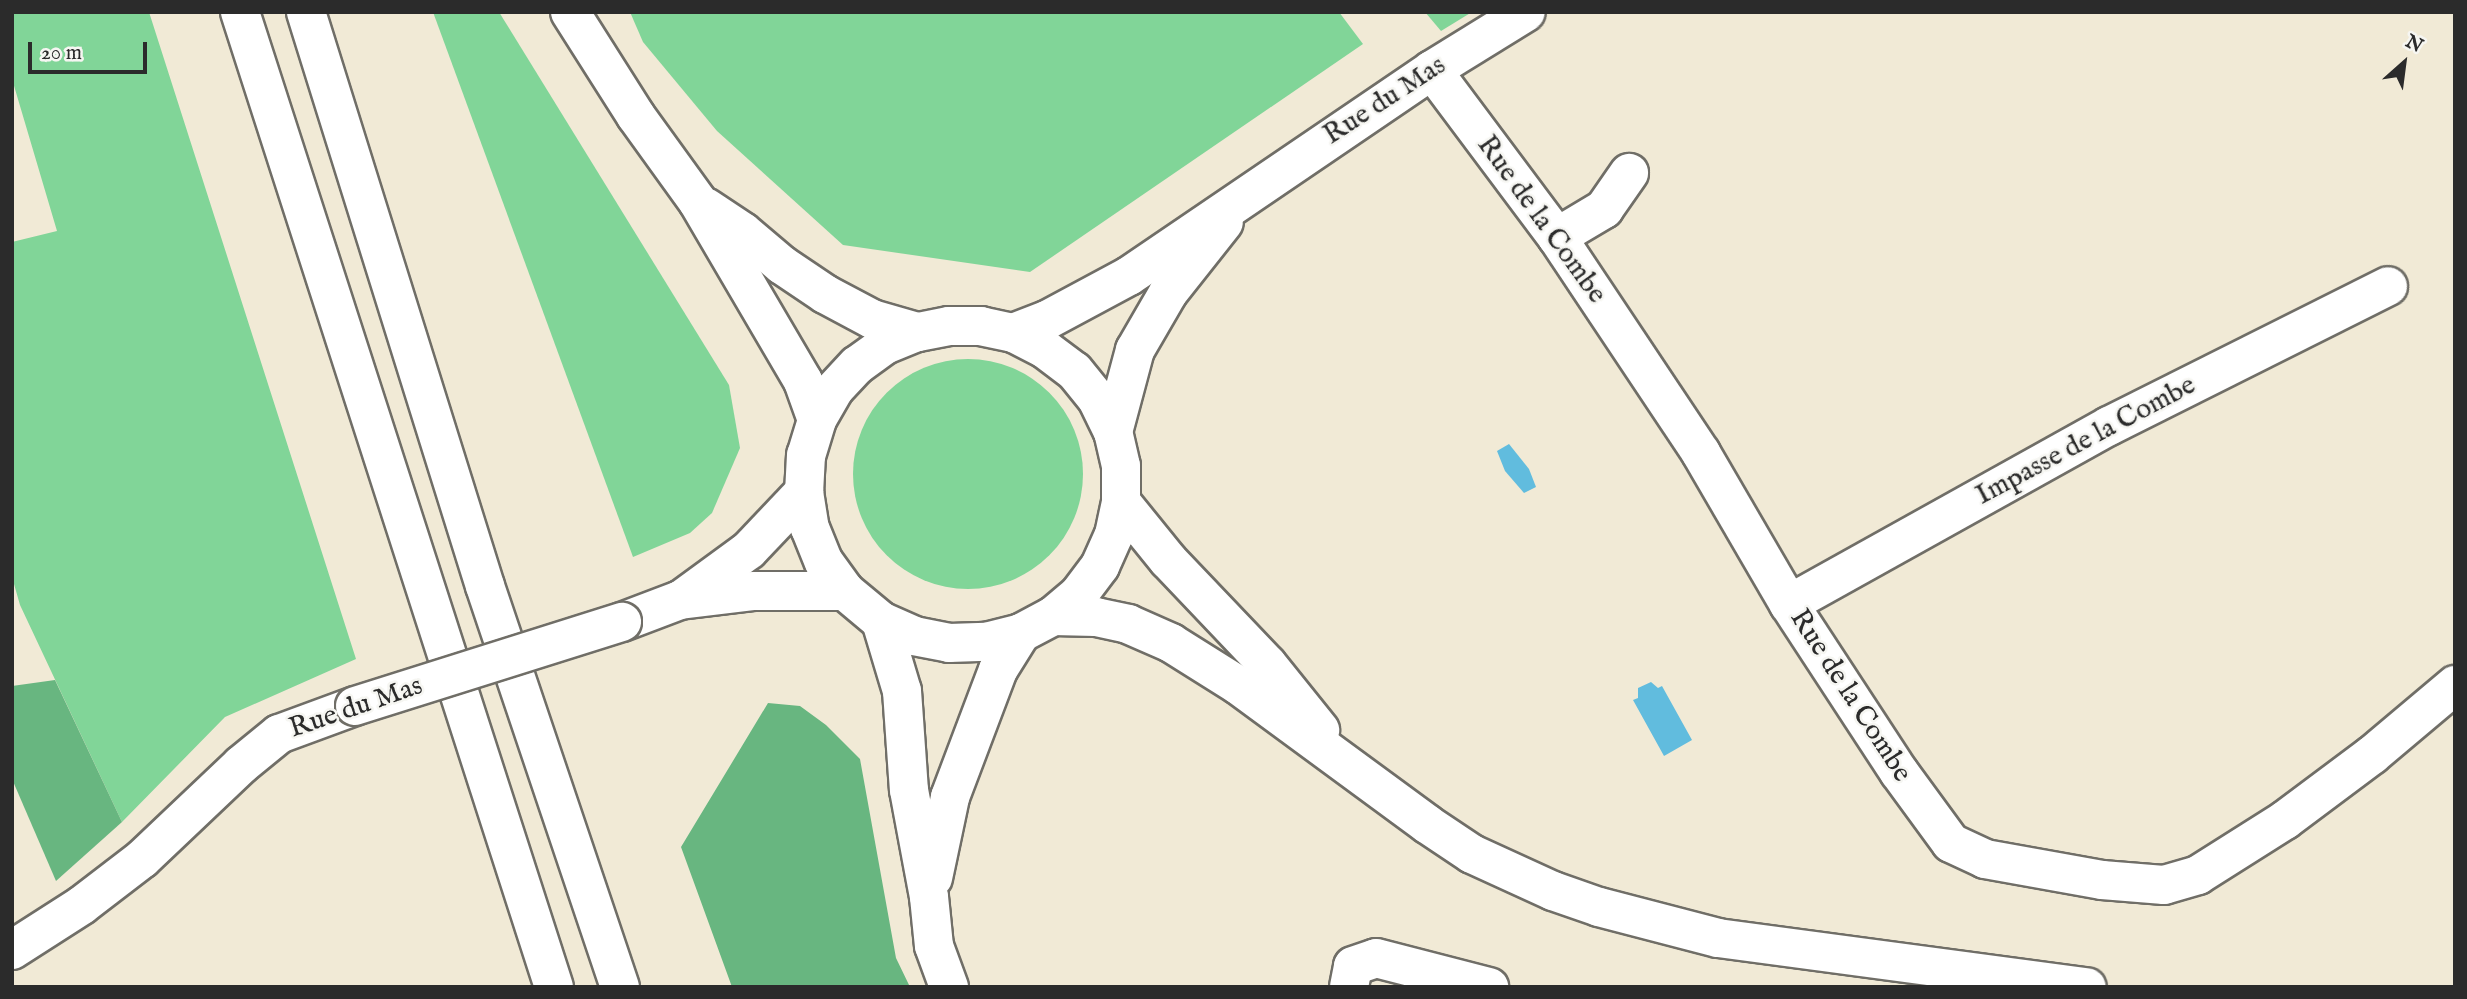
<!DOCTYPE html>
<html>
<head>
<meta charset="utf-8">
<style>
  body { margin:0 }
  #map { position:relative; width:2467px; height:999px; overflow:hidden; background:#f1ead6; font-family:"IM FELL English",serif }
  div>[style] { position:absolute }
  .green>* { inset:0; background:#81d598 }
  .round { border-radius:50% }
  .forest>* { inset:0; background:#68b680 }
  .water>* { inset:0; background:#61bcde }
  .roads { filter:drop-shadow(2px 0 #706e67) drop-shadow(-2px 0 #706e67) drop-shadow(0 2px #706e67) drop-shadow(0 -2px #706e67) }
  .minor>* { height:38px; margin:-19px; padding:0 19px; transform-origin:19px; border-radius:19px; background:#fff }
  .highway>* { height:38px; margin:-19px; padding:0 19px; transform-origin:19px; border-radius:19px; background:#fff }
  .bridges { filter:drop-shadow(2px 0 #706e67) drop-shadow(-2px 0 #706e67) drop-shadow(0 2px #706e67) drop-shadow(0 -2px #706e67) }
  .minor-bridge>* { height:38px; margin:-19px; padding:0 19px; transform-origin:19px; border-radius:19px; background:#fff }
  span { translate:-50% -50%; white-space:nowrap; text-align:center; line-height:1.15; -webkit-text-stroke:5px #f6f6f2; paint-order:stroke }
  .street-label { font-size:28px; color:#2b2b2b }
  .frame { position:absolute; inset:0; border:14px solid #2b2b2b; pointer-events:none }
  .north { position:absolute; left:2369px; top:28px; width:70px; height:70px; -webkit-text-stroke:5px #f6f6f2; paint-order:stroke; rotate:28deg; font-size:19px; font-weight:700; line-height:28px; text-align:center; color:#2b2b2b }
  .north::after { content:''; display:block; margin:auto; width:24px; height:32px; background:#2b2b2b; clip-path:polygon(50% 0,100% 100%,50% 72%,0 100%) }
  .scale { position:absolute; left:28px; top:42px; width:119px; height:32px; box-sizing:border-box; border:4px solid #2b2b2b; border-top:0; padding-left:9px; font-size:21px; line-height:24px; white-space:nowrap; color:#2b2b2b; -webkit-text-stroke:5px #f6f6f2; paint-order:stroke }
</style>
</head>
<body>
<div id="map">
  <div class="green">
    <div style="clip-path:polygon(12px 12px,149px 12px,356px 659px,225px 717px,122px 822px,20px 605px,12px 577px,12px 242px,57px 231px,12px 79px)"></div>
    <div style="clip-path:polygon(433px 12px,499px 12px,729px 385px,740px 448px,712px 513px,690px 533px,633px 557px)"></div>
    <div style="clip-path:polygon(630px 12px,1339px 12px,1363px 44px,1030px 272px,843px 245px,717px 131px,643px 42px)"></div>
    <div style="clip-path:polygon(1425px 12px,1472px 12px,1441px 31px)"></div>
    <div class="round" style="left:853px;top:359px;width:230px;height:230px"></div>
  </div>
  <div class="forest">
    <div style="clip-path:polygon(55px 680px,122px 822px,56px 881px,12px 779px,12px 686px)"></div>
    <div style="clip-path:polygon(768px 703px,800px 706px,826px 725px,860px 759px,896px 958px,910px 987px,732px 987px,681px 847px)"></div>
  </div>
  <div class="water">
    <div style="clip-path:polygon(1509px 444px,1529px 469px,1536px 487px,1524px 493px,1505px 471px,1497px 451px)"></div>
    <div style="clip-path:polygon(1651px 682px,1658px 688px,1662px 686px,1692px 740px,1664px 756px,1633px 700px,1638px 698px,1638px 688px)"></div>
  </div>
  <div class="roads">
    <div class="minor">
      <div style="left:570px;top:12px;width:123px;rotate:57.6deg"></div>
      <div style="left:636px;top:116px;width:106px;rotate:54.2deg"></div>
      <div style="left:698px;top:202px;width:208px;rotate:59.6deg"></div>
      <div style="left:803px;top:381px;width:41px;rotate:70.3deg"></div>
      <div style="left:817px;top:420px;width:37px;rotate:107deg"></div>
      <div style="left:806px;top:455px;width:37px;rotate:93deg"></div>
      <div style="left:804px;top:492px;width:36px;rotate:81deg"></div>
      <div style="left:810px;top:528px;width:37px;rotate:68deg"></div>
      <div style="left:824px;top:562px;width:36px;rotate:54deg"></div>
      <div style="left:845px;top:591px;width:47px;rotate:39.8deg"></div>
      <div style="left:881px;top:621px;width:36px;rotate:24deg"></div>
      <div style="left:914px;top:636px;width:36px;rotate:11deg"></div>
      <div style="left:949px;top:643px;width:37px;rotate:-2deg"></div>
      <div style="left:986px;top:642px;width:36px;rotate:-14deg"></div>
      <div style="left:1021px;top:633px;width:36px;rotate:-28deg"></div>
      <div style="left:1053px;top:616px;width:34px;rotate:-40deg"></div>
      <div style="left:1079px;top:594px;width:35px;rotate:-53deg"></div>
      <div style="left:1100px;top:566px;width:34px;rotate:-66deg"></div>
      <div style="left:1114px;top:535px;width:34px;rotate:-78deg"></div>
      <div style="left:1121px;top:502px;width:36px;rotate:-90deg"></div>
      <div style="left:1121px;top:466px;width:35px;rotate:-103deg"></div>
      <div style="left:1113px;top:432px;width:37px;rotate:-116deg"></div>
      <div style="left:1097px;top:399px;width:36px;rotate:-129deg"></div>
      <div style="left:1074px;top:371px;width:36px;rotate:-143deg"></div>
      <div style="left:1045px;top:349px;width:36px;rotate:-153deg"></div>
      <div style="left:1013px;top:333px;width:33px;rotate:-168deg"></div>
      <div style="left:981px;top:326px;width:32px;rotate:180deg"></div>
      <div style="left:949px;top:326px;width:33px;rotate:169deg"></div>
      <div style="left:917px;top:332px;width:35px;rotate:158deg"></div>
      <div style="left:885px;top:345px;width:34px;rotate:144deg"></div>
      <div style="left:857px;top:365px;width:34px;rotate:133deg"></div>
      <div style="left:834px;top:390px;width:34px;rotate:120deg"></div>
      <div style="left:1432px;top:70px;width:209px;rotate:53.2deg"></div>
      <div style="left:1557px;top:237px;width:260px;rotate:56.3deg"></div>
      <div style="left:1701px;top:453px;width:175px;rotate:59.8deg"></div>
      <div style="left:1789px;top:604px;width:201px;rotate:56.8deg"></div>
      <div style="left:1899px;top:772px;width:88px;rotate:53.8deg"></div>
      <div style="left:1951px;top:843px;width:38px;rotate:25deg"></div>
      <div style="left:1985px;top:859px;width:119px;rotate:10.2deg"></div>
      <div style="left:2102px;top:880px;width:62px;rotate:4.6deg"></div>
      <div style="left:2164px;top:885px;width:35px;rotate:-16deg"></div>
      <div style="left:2198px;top:875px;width:103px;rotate:-32.3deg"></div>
      <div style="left:2285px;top:820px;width:109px;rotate:-36.8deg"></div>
      <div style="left:2372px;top:755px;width:109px;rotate:-40.1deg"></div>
      <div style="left:707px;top:208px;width:43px;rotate:33.7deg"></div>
      <div style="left:743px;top:232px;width:51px;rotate:40.2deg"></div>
      <div style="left:782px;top:265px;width:52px;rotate:34deg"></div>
      <div style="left:825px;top:294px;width:53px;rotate:28deg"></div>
      <div style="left:872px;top:319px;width:47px;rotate:16.1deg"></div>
      <div style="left:1557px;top:237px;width:55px;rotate:-30.8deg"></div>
      <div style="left:1604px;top:209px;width:44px;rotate:-55.2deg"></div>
      <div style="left:1013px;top:333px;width:36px;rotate:-21deg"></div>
      <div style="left:1047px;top:320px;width:93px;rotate:-28.2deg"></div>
      <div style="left:1129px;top:276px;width:366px;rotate:-34.2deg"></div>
      <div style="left:1432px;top:70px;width:110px;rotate:-31.7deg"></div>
      <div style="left:1113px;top:432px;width:85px;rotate:-75deg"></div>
      <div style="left:1135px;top:350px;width:66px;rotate:-59.9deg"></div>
      <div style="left:1168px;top:293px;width:90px;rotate:-51.7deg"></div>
      <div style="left:1121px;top:502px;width:75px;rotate:51deg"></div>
      <div style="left:1168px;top:560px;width:144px;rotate:46.4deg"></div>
      <div style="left:1267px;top:664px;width:85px;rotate:51.2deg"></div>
      <div style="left:682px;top:599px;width:83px;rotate:-36.2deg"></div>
      <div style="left:749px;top:550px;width:80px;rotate:-46.5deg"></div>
      <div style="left:1789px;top:604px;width:366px;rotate:-29.1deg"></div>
      <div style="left:2109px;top:426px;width:312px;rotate:-26.6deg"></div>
      <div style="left:1053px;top:616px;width:43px;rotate:1.3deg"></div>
      <div style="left:1096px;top:617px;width:33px;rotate:12deg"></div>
      <div style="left:1128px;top:624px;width:47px;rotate:23.8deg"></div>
      <div style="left:1171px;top:643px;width:79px;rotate:32.1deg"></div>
      <div style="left:1238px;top:685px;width:235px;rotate:36.3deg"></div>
      <div style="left:1427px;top:824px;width:54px;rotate:33.7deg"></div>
      <div style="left:1472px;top:854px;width:89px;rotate:24.6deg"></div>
      <div style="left:1553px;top:891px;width:49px;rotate:19.2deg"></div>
      <div style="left:1599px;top:907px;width:123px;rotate:14.6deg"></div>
      <div style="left:1718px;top:938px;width:372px;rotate:7.6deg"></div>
      <div style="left:881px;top:621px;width:73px;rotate:73.3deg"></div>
      <div style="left:902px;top:691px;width:99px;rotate:86deg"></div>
      <div style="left:909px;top:790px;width:109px;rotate:79.4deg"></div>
      <div style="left:929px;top:897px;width:49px;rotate:84.2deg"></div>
      <div style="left:934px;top:946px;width:44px;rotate:69.9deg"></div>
      <div style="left:622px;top:622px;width:62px;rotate:-20.8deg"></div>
      <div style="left:680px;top:600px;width:75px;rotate:-6.9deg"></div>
      <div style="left:754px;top:591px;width:91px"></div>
      <div style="left:933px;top:878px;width:83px;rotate:-78.1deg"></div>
      <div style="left:950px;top:797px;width:136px;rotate:-69.3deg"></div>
      <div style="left:998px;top:670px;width:44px;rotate:-58.1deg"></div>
      <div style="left:12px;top:950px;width:83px;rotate:-32.7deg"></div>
      <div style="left:82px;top:905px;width:76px;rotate:-37.5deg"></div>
      <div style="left:142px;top:859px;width:137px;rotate:-43.5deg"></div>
      <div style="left:241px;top:765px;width:49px;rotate:-39.2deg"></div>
      <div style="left:279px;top:734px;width:81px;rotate:-20.2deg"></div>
      <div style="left:1349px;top:987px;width:21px;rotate:-79deg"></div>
      <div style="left:1353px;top:966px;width:24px;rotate:-19deg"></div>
      <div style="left:1376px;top:958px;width:117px;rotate:14.4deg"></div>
    </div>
    <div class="highway">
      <div style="left:240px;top:12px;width:1024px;rotate:72.15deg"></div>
      <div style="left:306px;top:12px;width:601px;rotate:72.68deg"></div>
      <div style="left:485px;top:586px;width:423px;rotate:71.4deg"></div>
    </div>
  </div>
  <div class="bridges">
    <div class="minor-bridge">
      <div style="left:355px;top:706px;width:280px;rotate:-17.5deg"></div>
    </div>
  </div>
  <div class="street-label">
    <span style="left:1385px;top:101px;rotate:-33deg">Rue du Mas</span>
    <span style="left:1541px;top:220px;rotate:54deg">Rue de la Combe</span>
    <span style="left:2086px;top:441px;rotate:-28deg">Impasse de la Combe</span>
    <span style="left:1850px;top:696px;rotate:57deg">Rue de la Combe</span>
    <span style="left:356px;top:708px;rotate:-19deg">Rue du Mas</span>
  </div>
  <div class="frame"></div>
  <div class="north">N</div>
  <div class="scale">20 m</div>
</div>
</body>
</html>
